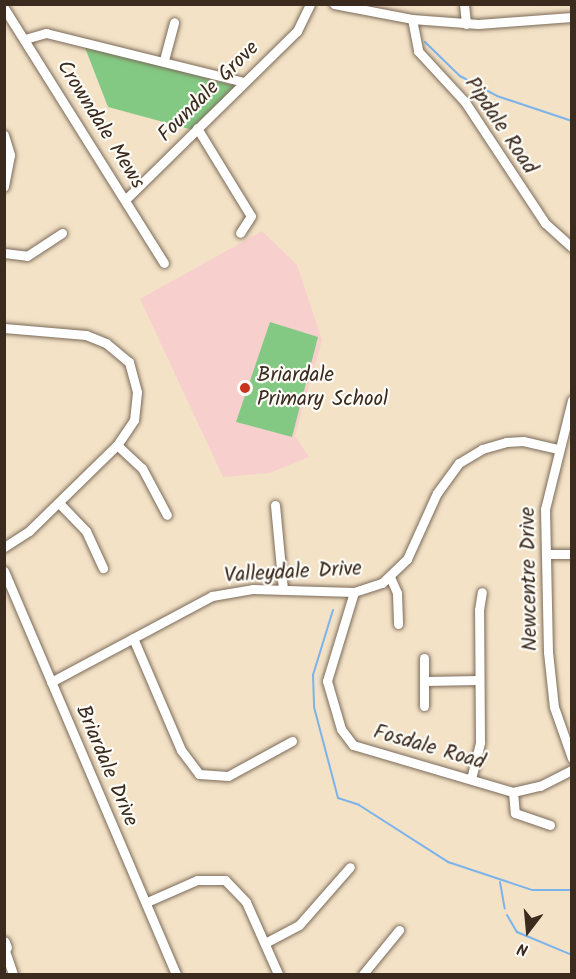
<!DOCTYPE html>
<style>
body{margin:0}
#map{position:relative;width:576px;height:979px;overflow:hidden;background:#f3e2c6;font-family:Kalam,sans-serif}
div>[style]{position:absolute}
.built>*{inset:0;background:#f7d0ce}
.green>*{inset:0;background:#84c983}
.stream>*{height:2px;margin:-1px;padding:0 1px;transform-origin:1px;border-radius:1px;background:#7cb3eb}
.roads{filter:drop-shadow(0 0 2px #7b6a59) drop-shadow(0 0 2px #7b6a59)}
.minor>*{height:9px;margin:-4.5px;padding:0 4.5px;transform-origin:4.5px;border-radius:4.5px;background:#fff}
.major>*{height:12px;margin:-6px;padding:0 6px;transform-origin:6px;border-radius:6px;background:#fff}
.dots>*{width:16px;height:16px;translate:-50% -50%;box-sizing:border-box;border:3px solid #fdfcf7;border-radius:50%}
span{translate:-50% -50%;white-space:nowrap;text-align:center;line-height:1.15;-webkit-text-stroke:4.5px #fdfcf7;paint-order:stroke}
.street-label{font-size:21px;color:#3b2a1e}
.poi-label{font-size:21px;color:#3b2a1e}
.left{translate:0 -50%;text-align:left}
.frame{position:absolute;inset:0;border:6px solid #3b2a1e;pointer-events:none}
.north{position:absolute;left:498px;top:901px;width:60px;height:60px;-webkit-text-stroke:4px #fdfcf7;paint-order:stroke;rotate:196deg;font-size:16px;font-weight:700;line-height:24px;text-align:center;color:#3b2a1e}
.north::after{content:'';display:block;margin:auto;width:21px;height:27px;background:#3b2a1e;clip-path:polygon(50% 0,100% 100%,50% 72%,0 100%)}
</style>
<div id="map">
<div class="built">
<div style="clip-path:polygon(262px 231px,297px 265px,322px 340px,295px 436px,309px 457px,270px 473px,223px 477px,140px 299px)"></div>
</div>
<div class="green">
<div style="clip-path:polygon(84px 45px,235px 86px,193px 130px,108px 107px)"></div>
<div style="clip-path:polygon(270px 322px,318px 337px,292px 437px,236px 422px)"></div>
</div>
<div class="stream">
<div style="left:425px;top:42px;width:49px;rotate:44.2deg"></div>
<div style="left:460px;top:76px;width:42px;rotate:28.4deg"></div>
<div style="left:497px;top:96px;width:79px;rotate:18.4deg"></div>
<div style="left:333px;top:610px;width:68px;rotate:107.1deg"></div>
<div style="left:313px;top:675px;width:32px;rotate:88deg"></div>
<div style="left:314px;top:707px;width:94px;rotate:75.2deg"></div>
<div style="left:338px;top:798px;width:22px;rotate:18deg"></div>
<div style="left:359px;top:805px;width:106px;rotate:32.6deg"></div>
<div style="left:448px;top:862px;width:89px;rotate:18.4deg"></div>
<div style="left:532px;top:890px;width:40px"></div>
<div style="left:500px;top:882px;width:27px;rotate:80deg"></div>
<div style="left:507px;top:915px;width:20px;rotate:60deg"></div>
<div style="left:517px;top:932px;width:60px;rotate:22.7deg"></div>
</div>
<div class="roads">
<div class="minor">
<div style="left:334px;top:4px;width:79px;rotate:10.9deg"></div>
<div style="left:412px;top:19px;width:66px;rotate:4.3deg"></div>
<div style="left:478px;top:24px;width:94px;rotate:-4.3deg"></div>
<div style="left:464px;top:4px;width:20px;rotate:84deg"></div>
<div style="left:4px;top:8px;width:301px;rotate:57.9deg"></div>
<div style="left:412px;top:19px;width:33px;rotate:79deg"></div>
<div style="left:418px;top:51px;width:69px;rotate:47.3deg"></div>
<div style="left:465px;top:102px;width:145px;rotate:56.5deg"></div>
<div style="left:545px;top:223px;width:36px;rotate:42deg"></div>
<div style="left:25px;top:39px;width:22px;rotate:-16deg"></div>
<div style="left:46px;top:33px;width:204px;rotate:13.9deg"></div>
<div style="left:164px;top:60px;width:39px;rotate:-75deg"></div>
<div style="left:197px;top:128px;width:103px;rotate:58.5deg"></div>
<div style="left:251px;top:216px;width:20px;rotate:123deg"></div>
<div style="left:4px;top:135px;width:21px;rotate:73deg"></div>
<div style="left:10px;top:155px;width:32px;rotate:101deg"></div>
<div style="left:125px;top:200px;width:241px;rotate:-44.5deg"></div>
<div style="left:297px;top:31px;width:30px;rotate:-64deg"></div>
<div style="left:4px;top:253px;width:23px;rotate:7deg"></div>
<div style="left:27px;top:256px;width:42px;rotate:-33.3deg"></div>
<div style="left:4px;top:328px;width:82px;rotate:4.9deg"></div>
<div style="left:86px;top:335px;width:22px;rotate:22deg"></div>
<div style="left:106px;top:343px;width:30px;rotate:40deg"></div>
<div style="left:129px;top:362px;width:31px;rotate:75deg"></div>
<div style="left:137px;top:392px;width:28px;rotate:96deg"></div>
<div style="left:134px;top:420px;width:30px;rotate:124deg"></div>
<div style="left:117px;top:445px;width:123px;rotate:135.7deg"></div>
<div style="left:29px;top:531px;width:30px;rotate:147deg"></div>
<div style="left:572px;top:400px;width:112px;rotate:103.9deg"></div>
<div style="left:545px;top:509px;width:143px;rotate:88.8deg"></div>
<div style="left:548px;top:652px;width:55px;rotate:83.8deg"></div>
<div style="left:554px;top:707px;width:54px;rotate:70.6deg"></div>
<div style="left:117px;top:445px;width:34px;rotate:43deg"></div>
<div style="left:142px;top:468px;width:53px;rotate:62deg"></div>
<div style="left:59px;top:503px;width:39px;rotate:46deg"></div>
<div style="left:86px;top:531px;width:41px;rotate:65.3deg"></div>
<div style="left:275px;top:505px;width:85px;rotate:84.6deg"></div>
<div style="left:547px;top:554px;width:25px"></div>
<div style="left:4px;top:571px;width:438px;rotate:66.9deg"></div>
<div style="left:390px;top:577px;width:17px;rotate:66deg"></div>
<div style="left:397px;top:593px;width:31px;rotate:88deg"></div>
<div style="left:354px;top:592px;width:93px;rotate:106.9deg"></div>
<div style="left:327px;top:681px;width:50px;rotate:73.7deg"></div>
<div style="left:341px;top:729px;width:20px;rotate:53deg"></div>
<div style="left:353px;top:745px;width:167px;rotate:16.4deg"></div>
<div style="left:513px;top:792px;width:28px;rotate:-13deg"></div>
<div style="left:540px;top:786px;width:36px;rotate:-27deg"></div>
<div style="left:133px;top:638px;width:122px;rotate:66.8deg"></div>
<div style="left:181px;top:750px;width:30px;rotate:53deg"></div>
<div style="left:199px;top:774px;width:29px;rotate:4deg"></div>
<div style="left:228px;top:776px;width:73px;rotate:-28.7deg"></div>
<div style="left:424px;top:658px;width:48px;rotate:90deg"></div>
<div style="left:425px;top:681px;width:53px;rotate:-1.1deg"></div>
<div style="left:51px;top:682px;width:183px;rotate:-28.1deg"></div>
<div style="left:212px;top:596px;width:42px;rotate:-9.7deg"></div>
<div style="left:253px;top:589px;width:101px;rotate:1.7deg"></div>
<div style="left:354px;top:592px;width:29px;rotate:-18deg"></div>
<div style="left:382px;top:583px;width:35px;rotate:-44deg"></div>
<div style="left:407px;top:559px;width:72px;rotate:-65.6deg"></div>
<div style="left:437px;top:493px;width:37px;rotate:-54deg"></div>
<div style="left:459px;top:463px;width:27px;rotate:-31deg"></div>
<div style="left:482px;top:449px;width:25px;rotate:-16deg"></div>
<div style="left:506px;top:442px;width:17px;rotate:-3deg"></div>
<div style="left:523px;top:441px;width:35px;rotate:13deg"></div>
<div style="left:471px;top:779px;width:38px;rotate:-76deg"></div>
<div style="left:480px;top:742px;width:132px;rotate:-90.4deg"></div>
<div style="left:479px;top:610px;width:18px;rotate:-81deg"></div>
<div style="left:513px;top:792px;width:21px;rotate:85deg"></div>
<div style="left:515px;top:813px;width:37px;rotate:19deg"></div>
<div style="left:147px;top:902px;width:55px;rotate:-23.7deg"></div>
<div style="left:197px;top:880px;width:28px"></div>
<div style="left:225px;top:880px;width:30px;rotate:46deg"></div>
<div style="left:246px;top:902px;width:79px;rotate:66deg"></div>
<div style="left:265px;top:943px;width:38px;rotate:-28deg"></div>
<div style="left:299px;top:925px;width:77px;rotate:-48.7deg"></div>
<div style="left:4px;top:948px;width:28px;rotate:71deg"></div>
<div style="left:363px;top:974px;width:57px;rotate:-50.7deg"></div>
</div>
<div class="major">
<div style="left:4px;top:943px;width:5px;rotate:68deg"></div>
</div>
</div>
<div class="dots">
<div style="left:245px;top:388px;background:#c8321e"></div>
</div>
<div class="street-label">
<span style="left:209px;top:92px;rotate:-45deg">Foundale Grove</span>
<span style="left:100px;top:125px;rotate:58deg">Crowndale Mews</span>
<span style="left:500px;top:126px;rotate:56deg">Pipdale Road</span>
<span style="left:293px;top:573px;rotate:-3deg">Valleydale Drive</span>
<span style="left:530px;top:579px;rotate:-91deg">Newcentre Drive</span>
<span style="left:429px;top:748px;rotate:16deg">Fosdale Road</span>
<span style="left:106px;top:766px;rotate:67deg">Briardale Drive</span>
</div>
<div class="poi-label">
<span class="left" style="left:257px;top:388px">Briardale<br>Primary School</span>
</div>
<div class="frame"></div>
<div class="north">N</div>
</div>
